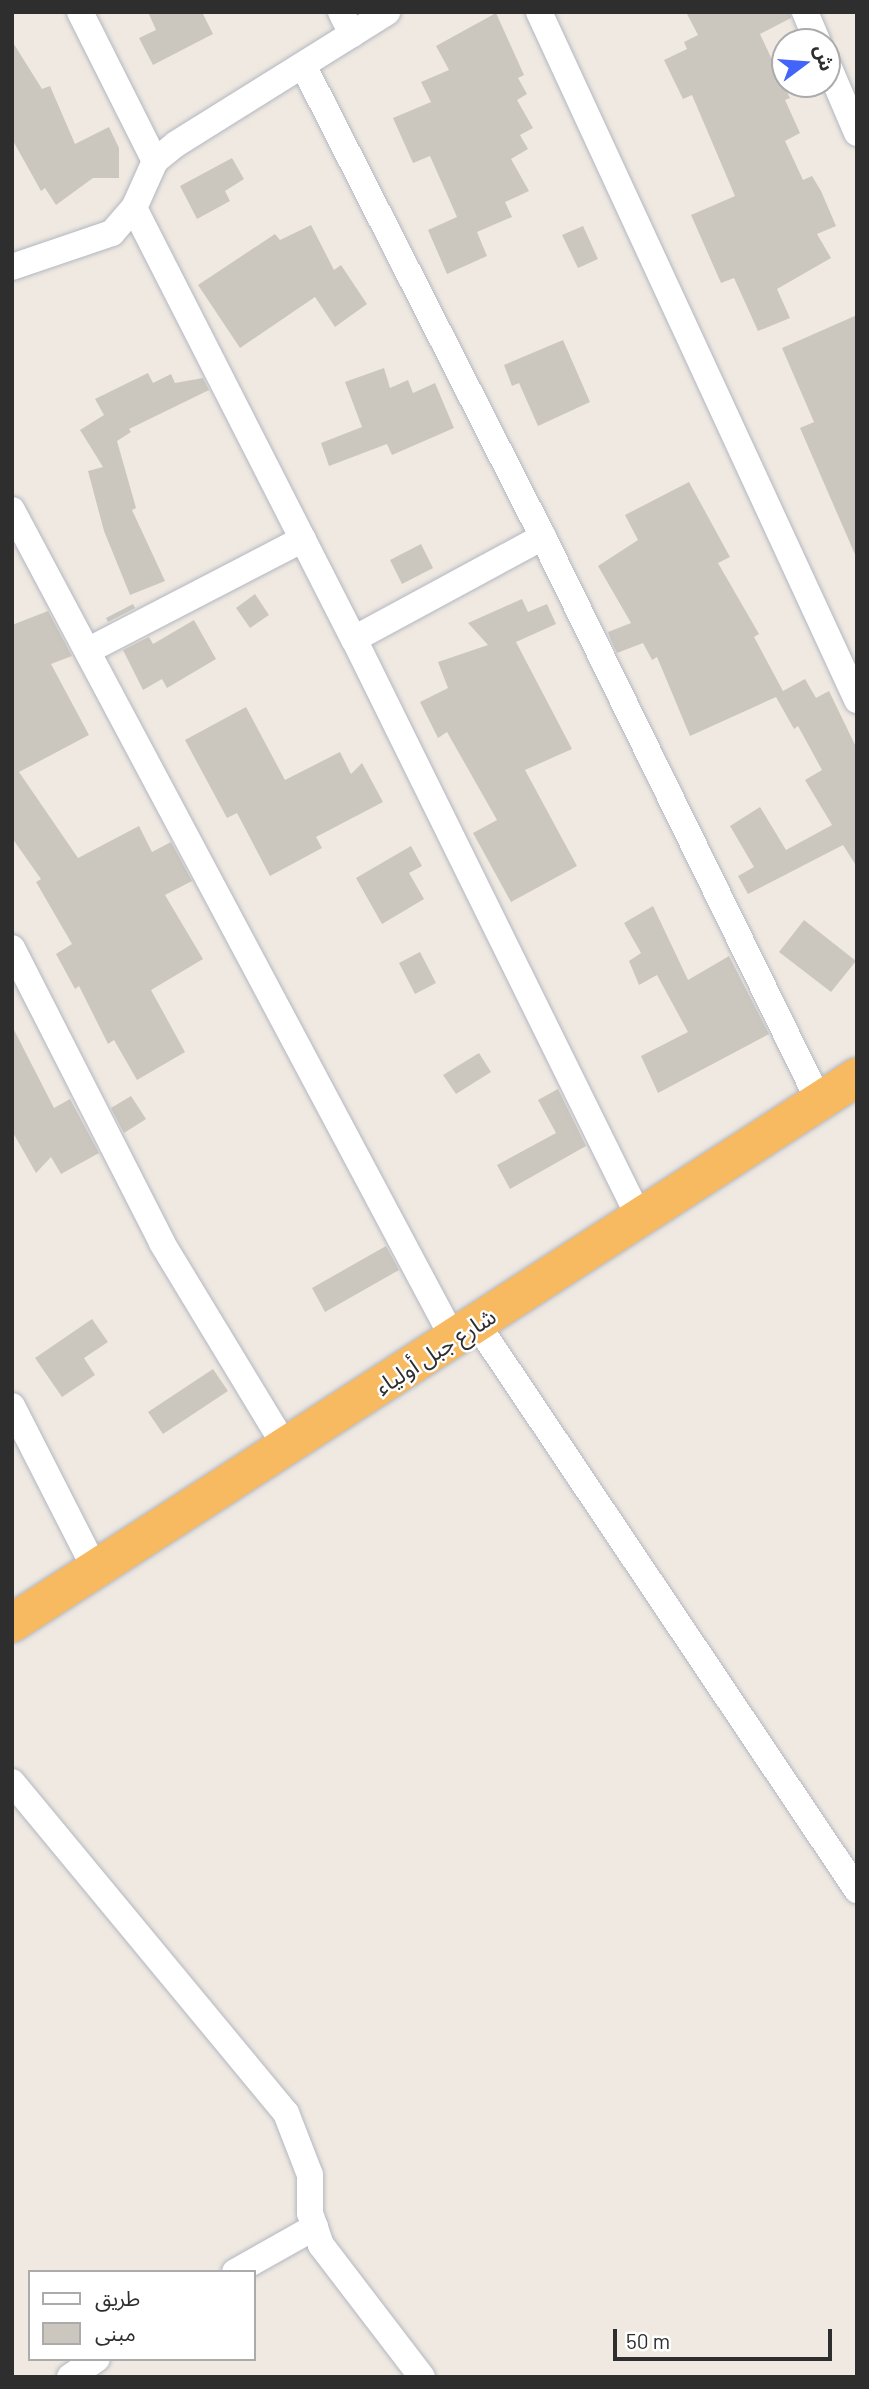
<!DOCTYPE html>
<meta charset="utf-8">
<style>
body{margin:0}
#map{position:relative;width:869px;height:2389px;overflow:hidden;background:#efe9e1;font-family:Barlow,"Noto Sans Arabic",sans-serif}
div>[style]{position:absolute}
.building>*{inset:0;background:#cbc7bf}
.roads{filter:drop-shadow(0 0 2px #b4b7c1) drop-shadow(0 0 2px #b4b7c1)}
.minor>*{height:26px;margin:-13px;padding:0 13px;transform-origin:13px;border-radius:13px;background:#fff}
.trunk>*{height:38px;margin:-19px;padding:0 19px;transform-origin:19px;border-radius:19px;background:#f8ba60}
span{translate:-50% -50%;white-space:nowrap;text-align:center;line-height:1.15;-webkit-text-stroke:5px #fff;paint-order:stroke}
.street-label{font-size:23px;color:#2e2e2e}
.frame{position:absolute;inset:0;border:14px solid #2e2e2e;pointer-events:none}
.legend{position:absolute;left:28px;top:2270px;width:228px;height:91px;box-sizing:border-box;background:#fff;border:2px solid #ababab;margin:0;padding:9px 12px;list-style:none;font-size:21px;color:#2e2e2e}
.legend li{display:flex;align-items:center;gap:14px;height:35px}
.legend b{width:35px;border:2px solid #ababab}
.north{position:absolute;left:771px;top:28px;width:70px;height:70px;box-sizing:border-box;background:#fff;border:2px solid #ababab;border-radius:50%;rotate:74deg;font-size:19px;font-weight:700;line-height:28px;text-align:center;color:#2e2e2e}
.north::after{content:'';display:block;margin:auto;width:24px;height:32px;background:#4264fb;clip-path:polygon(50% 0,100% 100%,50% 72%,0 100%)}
.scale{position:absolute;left:613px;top:2329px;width:219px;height:32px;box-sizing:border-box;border:4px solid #2e2e2e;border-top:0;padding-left:9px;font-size:21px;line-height:24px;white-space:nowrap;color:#2e2e2e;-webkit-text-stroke:5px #fff;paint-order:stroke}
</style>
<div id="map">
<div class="building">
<div style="clip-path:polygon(148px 12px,202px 12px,213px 34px,153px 65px,139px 38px,156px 30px)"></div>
<div style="clip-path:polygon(686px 12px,790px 12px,791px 18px,760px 34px,790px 98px,785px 100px,800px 133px,785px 141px,803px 180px,812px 176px,821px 191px,836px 226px,817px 234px,831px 258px,777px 289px,790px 318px,758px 331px,734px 278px,721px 283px,691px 215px,735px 196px,692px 95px,683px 99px,664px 60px,687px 49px,684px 42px,698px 35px)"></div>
<div style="clip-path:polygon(496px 13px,524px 75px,518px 78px,527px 94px,517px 100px,533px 128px,520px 135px,528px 149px,511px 159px,529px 191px,505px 202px,512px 217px,477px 232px,487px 256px,447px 274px,428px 230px,457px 217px,430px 156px,413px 163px,393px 118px,431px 102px,421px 82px,449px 70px,436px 46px)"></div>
<div style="clip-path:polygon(12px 41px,42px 89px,50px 86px,75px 144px,109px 127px,119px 148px,119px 178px,93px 178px,56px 205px,45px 188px,41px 191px,12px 139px)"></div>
<div style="clip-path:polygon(232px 158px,244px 179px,225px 191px,230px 201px,197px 219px,180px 186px)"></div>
<div style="clip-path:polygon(311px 225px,334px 270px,341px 265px,367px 304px,335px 327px,315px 297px,240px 348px,198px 285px,275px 234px,280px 240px)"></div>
<div style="clip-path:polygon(583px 226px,598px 259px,578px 268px,562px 235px)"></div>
<div style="clip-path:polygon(857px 315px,857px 559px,800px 428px,814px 422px,782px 348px)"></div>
<div style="clip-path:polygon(563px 340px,590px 402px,538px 426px,519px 383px,512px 386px,504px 365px)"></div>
<div style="clip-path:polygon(384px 368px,390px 388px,408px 380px,413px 393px,435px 383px,454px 428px,392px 455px,387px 444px,329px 466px,321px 443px,362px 427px,345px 382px)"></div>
<div style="clip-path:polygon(148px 373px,153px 383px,171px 374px,175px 383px,203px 378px,209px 390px,129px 429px,131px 432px,117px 441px,136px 508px,132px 510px,165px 581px,130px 595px,104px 531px,88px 471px,103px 467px,80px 430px,104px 415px,95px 399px)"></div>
<div style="clip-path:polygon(689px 482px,730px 557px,718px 563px,759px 634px,754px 637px,783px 691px,805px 679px,816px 698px,829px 691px,857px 749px,857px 867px,843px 845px,748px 894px,738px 876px,754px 867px,730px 826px,760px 807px,786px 850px,832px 825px,805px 780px,822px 770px,798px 726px,794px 729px,776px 697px,690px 736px,657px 657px,652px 660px,643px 643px,617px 653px,611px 640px,608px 632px,631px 623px,598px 566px,638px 540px,625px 515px)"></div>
<div style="clip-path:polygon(421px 544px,433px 568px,402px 584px,390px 560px)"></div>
<div style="clip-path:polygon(255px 594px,269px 615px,250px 628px,236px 608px)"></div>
<div style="clip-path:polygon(522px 599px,528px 612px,547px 604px,556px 624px,516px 642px,572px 749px,525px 770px,577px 866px,511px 902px,473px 833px,497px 820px,447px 732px,438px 738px,420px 702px,448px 688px,438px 662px,488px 645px,468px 623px)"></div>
<div style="clip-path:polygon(133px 604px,135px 608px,108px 622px,106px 618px)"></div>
<div style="clip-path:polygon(48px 611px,72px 656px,51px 664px,89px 735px,19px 772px,78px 858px,139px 826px,152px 852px,171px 842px,192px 881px,165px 895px,203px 959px,151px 990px,185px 1052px,137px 1080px,114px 1040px,108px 1044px,79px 986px,75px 989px,56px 954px,72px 944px,36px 882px,41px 879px,12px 838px,12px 625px)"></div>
<div style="clip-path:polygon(194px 620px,216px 659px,167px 688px,162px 679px,143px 690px,123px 650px,149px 637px,153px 644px)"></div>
<div style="clip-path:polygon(246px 707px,285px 780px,340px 752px,351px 774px,362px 763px,383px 802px,316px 837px,322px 848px,270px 876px,237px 813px,227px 818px,185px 740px)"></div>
<div style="clip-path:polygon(411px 846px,422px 866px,409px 873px,424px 899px,382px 924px,356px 878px)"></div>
<div style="clip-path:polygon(653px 906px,688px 980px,729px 956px,769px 1034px,658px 1093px,641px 1056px,688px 1032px,657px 975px,639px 985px,629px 961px,641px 953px,624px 923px)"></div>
<div style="clip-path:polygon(804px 920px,856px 961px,831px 992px,779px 952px)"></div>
<div style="clip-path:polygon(420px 952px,436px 983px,415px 994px,399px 963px)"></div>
<div style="clip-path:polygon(12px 1026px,54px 1108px,70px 1099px,99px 1153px,61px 1174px,51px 1157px,36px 1173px,12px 1131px)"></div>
<div style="clip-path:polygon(479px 1053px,491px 1072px,456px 1094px,443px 1075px)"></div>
<div style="clip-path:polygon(558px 1089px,586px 1146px,510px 1189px,497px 1165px,556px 1133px,538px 1100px)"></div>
<div style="clip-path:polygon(131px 1096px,146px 1119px,124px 1133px,111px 1108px)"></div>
<div style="clip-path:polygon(386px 1246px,399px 1270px,325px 1312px,312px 1288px)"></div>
<div style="clip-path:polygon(92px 1319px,108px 1342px,84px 1358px,95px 1375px,62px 1397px,35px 1358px)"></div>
<div style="clip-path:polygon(213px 1369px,228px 1391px,163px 1434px,148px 1412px)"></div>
</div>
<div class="roads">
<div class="minor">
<div style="left:80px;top:12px;width:167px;rotate:63.3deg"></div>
<div style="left:341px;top:12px;width:25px;rotate:64deg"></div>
<div style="left:539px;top:12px;width:758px;rotate:65.19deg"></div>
<div style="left:805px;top:12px;width:33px;rotate:67deg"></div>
<div style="left:827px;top:63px;width:76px;rotate:66.8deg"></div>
<div style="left:304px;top:67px;width:527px;rotate:63.05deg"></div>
<div style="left:543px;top:537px;width:628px;rotate:63.92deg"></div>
<div style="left:134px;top:208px;width:484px;rotate:63deg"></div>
<div style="left:354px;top:639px;width:647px;rotate:63.75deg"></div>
<div style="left:12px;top:267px;width:106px;rotate:-18.8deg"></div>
<div style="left:112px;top:233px;width:33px;rotate:-49deg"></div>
<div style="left:134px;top:208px;width:51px;rotate:-65.9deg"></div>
<div style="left:155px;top:161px;width:27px;rotate:-39deg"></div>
<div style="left:176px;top:144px;width:249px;rotate:-32deg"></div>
<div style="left:12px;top:510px;width:940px;rotate:61.96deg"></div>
<div style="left:354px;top:639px;width:215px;rotate:-28.4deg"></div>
<div style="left:89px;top:650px;width:241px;rotate:-27.4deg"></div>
<div style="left:12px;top:948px;width:331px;rotate:63deg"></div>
<div style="left:162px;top:1243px;width:237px;rotate:58.8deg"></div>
<div style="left:477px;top:1324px;width:682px;rotate:56.12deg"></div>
<div style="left:12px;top:1406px;width:183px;rotate:63deg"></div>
<div style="left:12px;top:1782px;width:430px;rotate:50.4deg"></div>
<div style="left:286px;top:2113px;width:66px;rotate:68.8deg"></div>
<div style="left:310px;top:2175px;width:38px;rotate:90deg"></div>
<div style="left:310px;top:2213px;width:34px;rotate:71deg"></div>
<div style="left:321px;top:2245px;width:166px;rotate:52.6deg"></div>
<div style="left:235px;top:2272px;width:92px;rotate:-29.4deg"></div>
<div style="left:70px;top:2377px;width:32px;rotate:-34deg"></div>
</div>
<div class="trunk">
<div style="left:12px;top:1623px;width:1006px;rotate:-32.87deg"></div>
</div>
</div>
<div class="street-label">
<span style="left:435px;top:1351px;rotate:-33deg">شارع جبل أولياء</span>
</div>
<div class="frame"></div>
<ul class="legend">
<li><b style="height:9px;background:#fff"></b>طريق</li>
<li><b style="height:19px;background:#cbc7bf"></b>مبنى</li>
</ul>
<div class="north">ش</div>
<div class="scale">50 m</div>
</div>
